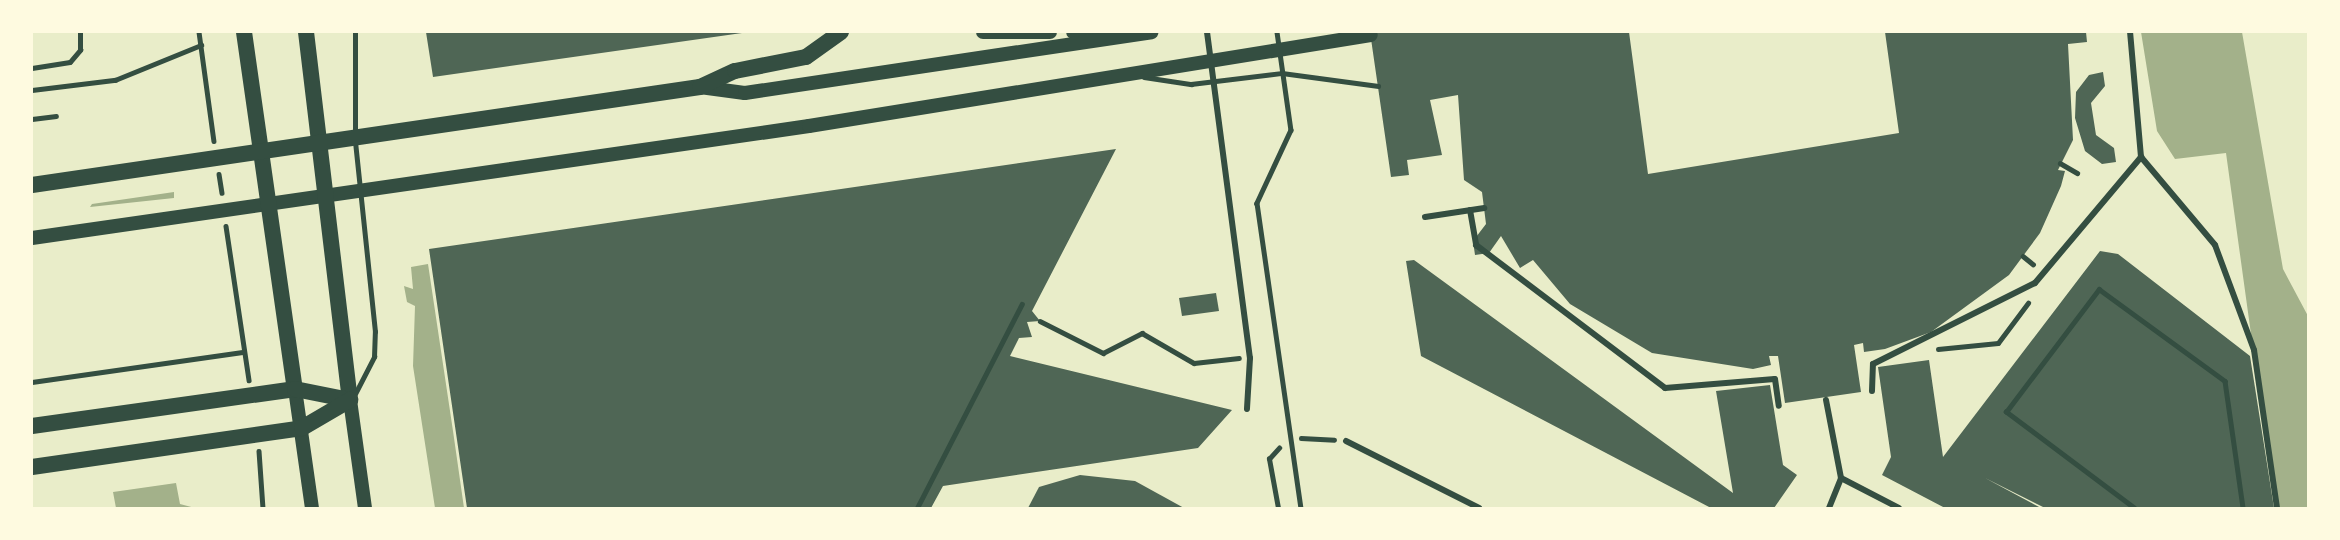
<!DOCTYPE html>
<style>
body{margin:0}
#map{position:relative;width:2340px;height:540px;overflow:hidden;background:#e9edc9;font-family:Helvetica,sans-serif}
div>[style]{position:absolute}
.water>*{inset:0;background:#a3b18a}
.building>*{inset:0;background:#4f6655}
.path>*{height:4.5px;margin:-2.25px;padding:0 2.25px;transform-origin:2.25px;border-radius:2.25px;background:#344e41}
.service>*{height:4.5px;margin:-2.25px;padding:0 2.25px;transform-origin:2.25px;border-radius:2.25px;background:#344e41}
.pedestrian>*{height:6px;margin:-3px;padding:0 3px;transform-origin:3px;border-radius:3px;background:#344e41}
.secondary>*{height:14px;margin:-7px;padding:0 7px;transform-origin:7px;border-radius:7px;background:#344e41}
.primary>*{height:16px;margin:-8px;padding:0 8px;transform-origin:8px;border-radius:8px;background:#344e41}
span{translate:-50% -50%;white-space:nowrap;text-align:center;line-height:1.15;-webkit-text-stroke:7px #fefae0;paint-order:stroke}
.frame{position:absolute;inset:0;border:33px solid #fefae0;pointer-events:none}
</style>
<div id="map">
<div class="water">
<div style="clip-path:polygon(2141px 32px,2242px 32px,2283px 269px,2308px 316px,2308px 508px,2275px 508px,2226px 153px,2175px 159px,2157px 131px)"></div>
<div style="clip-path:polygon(174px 192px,174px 198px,90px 207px,92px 204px)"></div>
<div style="clip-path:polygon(428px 264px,453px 431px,464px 508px,435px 508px,413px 366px,415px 306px,407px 302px,404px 286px,413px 289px,411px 267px)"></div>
<div style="clip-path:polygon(176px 483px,180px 504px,195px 508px,116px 508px,113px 492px)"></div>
</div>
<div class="building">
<div style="clip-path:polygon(426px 32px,741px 32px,742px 33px,433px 77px)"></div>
<div style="clip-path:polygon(1370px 32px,1629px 32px,1648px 174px,1899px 133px,1885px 32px,2086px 32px,2087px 42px,2068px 44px,2073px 140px,2058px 170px,2065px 171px,2061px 186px,2040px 233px,2009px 275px,1931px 332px,1885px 349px,1864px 352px,1863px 343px,1854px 345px,1861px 392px,1785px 403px,1778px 356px,1769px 356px,1771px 365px,1753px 369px,1652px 353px,1570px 304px,1533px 260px,1520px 268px,1501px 236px,1489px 253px,1475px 255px,1473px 241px,1486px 224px,1482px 192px,1464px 180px,1458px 95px,1430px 100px,1442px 155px,1407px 160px,1409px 175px,1391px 177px)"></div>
<div style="clip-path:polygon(2103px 72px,2105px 86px,2091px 103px,2096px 135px,2114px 148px,2116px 162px,2102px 164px,2085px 151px,2075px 118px,2076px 92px,2089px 75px)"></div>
<div style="clip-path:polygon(1116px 149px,1032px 311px,1040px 321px,1027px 322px,1032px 337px,1019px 338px,1010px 356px,1232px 410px,1198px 448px,943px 486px,931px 508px,467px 508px,429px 249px)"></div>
<div style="clip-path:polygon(2100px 251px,2118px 254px,2250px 356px,2274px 508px,2045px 508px,1985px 478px,2041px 508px,1945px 508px,1882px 475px,1891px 457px,1878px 367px,1929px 360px,1943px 457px)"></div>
<div style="clip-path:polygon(1414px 260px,1733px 493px,1716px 391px,1770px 385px,1783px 465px,1797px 475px,1774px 508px,1711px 508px,1421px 356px,1406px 261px)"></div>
<div style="clip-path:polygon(1216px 293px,1219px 311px,1182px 316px,1179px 298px)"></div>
<div style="clip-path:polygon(1080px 475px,1135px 481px,1184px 508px,1028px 508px,1039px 487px)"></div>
</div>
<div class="path">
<div style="left:199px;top:32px;width:110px;rotate:82.2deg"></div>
<div style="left:32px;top:90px;width:84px;rotate:-6.9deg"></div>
<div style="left:115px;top:80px;width:93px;rotate:-22.1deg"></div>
<div style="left:219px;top:174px;width:19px;rotate:81deg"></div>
<div style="left:226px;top:226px;width:156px;rotate:81.5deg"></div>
<div style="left:2023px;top:256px;width:13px;rotate:39deg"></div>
<div style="left:1040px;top:321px;width:71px;rotate:26.9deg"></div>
<div style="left:1103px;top:353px;width:44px;rotate:-27.1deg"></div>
<div style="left:1142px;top:333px;width:60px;rotate:30deg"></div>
<div style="left:1194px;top:363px;width:45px;rotate:-6.3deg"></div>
<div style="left:1938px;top:349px;width:60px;rotate:-5.7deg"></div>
<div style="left:1998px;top:343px;width:50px;rotate:-53.1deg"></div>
<div style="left:32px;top:382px;width:214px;rotate:-8.1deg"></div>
<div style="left:1301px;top:438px;width:33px;rotate:3deg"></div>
<div style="left:259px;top:451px;width:57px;rotate:86deg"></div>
<div style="left:1278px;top:508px;width:50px;rotate:-100.4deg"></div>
<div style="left:1269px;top:459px;width:15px;rotate:-48deg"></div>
<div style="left:2134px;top:508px;width:160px;rotate:-143.1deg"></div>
<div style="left:2006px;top:412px;width:154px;rotate:-52.9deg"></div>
<div style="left:2099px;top:289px;width:156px;rotate:36.1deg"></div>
<div style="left:2225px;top:381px;width:128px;rotate:81.9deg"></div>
</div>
<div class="service">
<div style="left:1277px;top:32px;width:99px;rotate:81.9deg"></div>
<div style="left:1291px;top:130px;width:81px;rotate:115deg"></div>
<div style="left:1257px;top:203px;width:308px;rotate:81.8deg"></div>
<div style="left:32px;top:68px;width:38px;rotate:-9deg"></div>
<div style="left:70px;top:62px;width:16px;rotate:-50deg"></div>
<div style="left:80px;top:50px;width:18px;rotate:-90deg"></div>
<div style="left:1144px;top:77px;width:48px;rotate:8.5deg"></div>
<div style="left:1191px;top:84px;width:92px;rotate:-6.9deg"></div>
<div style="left:1282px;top:73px;width:97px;rotate:7.7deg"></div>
<div style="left:32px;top:119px;width:24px;rotate:-7deg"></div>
<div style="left:355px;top:134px;width:102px;rotate:-90deg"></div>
<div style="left:2060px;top:163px;width:20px;rotate:30deg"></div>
<div style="left:355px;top:394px;width:42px;rotate:-62.8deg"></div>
<div style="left:374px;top:357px;width:25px;rotate:-88deg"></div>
<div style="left:375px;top:332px;width:190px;rotate:-96deg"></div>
<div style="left:917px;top:508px;width:229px;rotate:-62.8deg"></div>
</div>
<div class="pedestrian">
<div style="left:1207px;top:32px;width:329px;rotate:82.5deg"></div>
<div style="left:1250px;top:358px;width:51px;rotate:93.4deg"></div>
<div style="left:2141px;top:157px;width:115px;rotate:49.9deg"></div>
<div style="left:2215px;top:245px;width:112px;rotate:69.6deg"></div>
<div style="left:2254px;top:350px;width:160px;rotate:81.7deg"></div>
<div style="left:1470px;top:210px;width:36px;rotate:80deg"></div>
<div style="left:1476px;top:245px;width:237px;rotate:37.1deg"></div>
<div style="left:1665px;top:388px;width:110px;rotate:-4.7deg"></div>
<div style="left:1775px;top:379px;width:27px;rotate:82deg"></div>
<div style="left:1425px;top:217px;width:60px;rotate:-8.7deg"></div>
<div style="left:1872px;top:391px;width:27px;rotate:-88deg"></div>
<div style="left:1873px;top:364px;width:181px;rotate:-26.6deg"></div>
<div style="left:2035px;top:283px;width:165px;rotate:-49.9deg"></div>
<div style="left:2141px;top:157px;width:125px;rotate:-95deg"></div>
<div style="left:1826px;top:400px;width:79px;rotate:79.1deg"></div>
<div style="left:1841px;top:478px;width:65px;rotate:27.3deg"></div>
<div style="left:1346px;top:441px;width:149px;rotate:26.7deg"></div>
<div style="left:1829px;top:508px;width:32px;rotate:-68deg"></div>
</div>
<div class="secondary">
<div style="left:983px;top:32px;width:67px"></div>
<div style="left:1073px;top:32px;width:25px;rotate:18deg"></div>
<div style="left:700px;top:87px;width:45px;rotate:7.6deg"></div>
<div style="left:745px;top:93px;width:411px;rotate:-8.5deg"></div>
<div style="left:32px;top:238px;width:785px;rotate:-8.2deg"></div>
<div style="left:809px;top:126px;width:569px;rotate:-9.2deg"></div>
<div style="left:295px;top:389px;width:120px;rotate:81.9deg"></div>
<div style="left:350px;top:400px;width:109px;rotate:82.1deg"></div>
</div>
<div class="primary">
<div style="left:244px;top:32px;width:361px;rotate:81.9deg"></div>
<div style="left:306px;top:32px;width:371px;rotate:83.2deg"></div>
<div style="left:32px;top:185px;width:675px;rotate:-8.35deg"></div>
<div style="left:700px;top:87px;width:38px;rotate:-25deg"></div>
<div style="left:735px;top:71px;width:72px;rotate:-11.2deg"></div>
<div style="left:806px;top:57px;width:43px;rotate:-35.5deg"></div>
<div style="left:32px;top:426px;width:266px;rotate:-8deg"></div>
<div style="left:295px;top:389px;width:56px;rotate:11.3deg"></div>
<div style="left:32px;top:467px;width:273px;rotate:-8.2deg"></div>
<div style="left:302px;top:428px;width:56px;rotate:-30.3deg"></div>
</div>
<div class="frame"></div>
</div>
